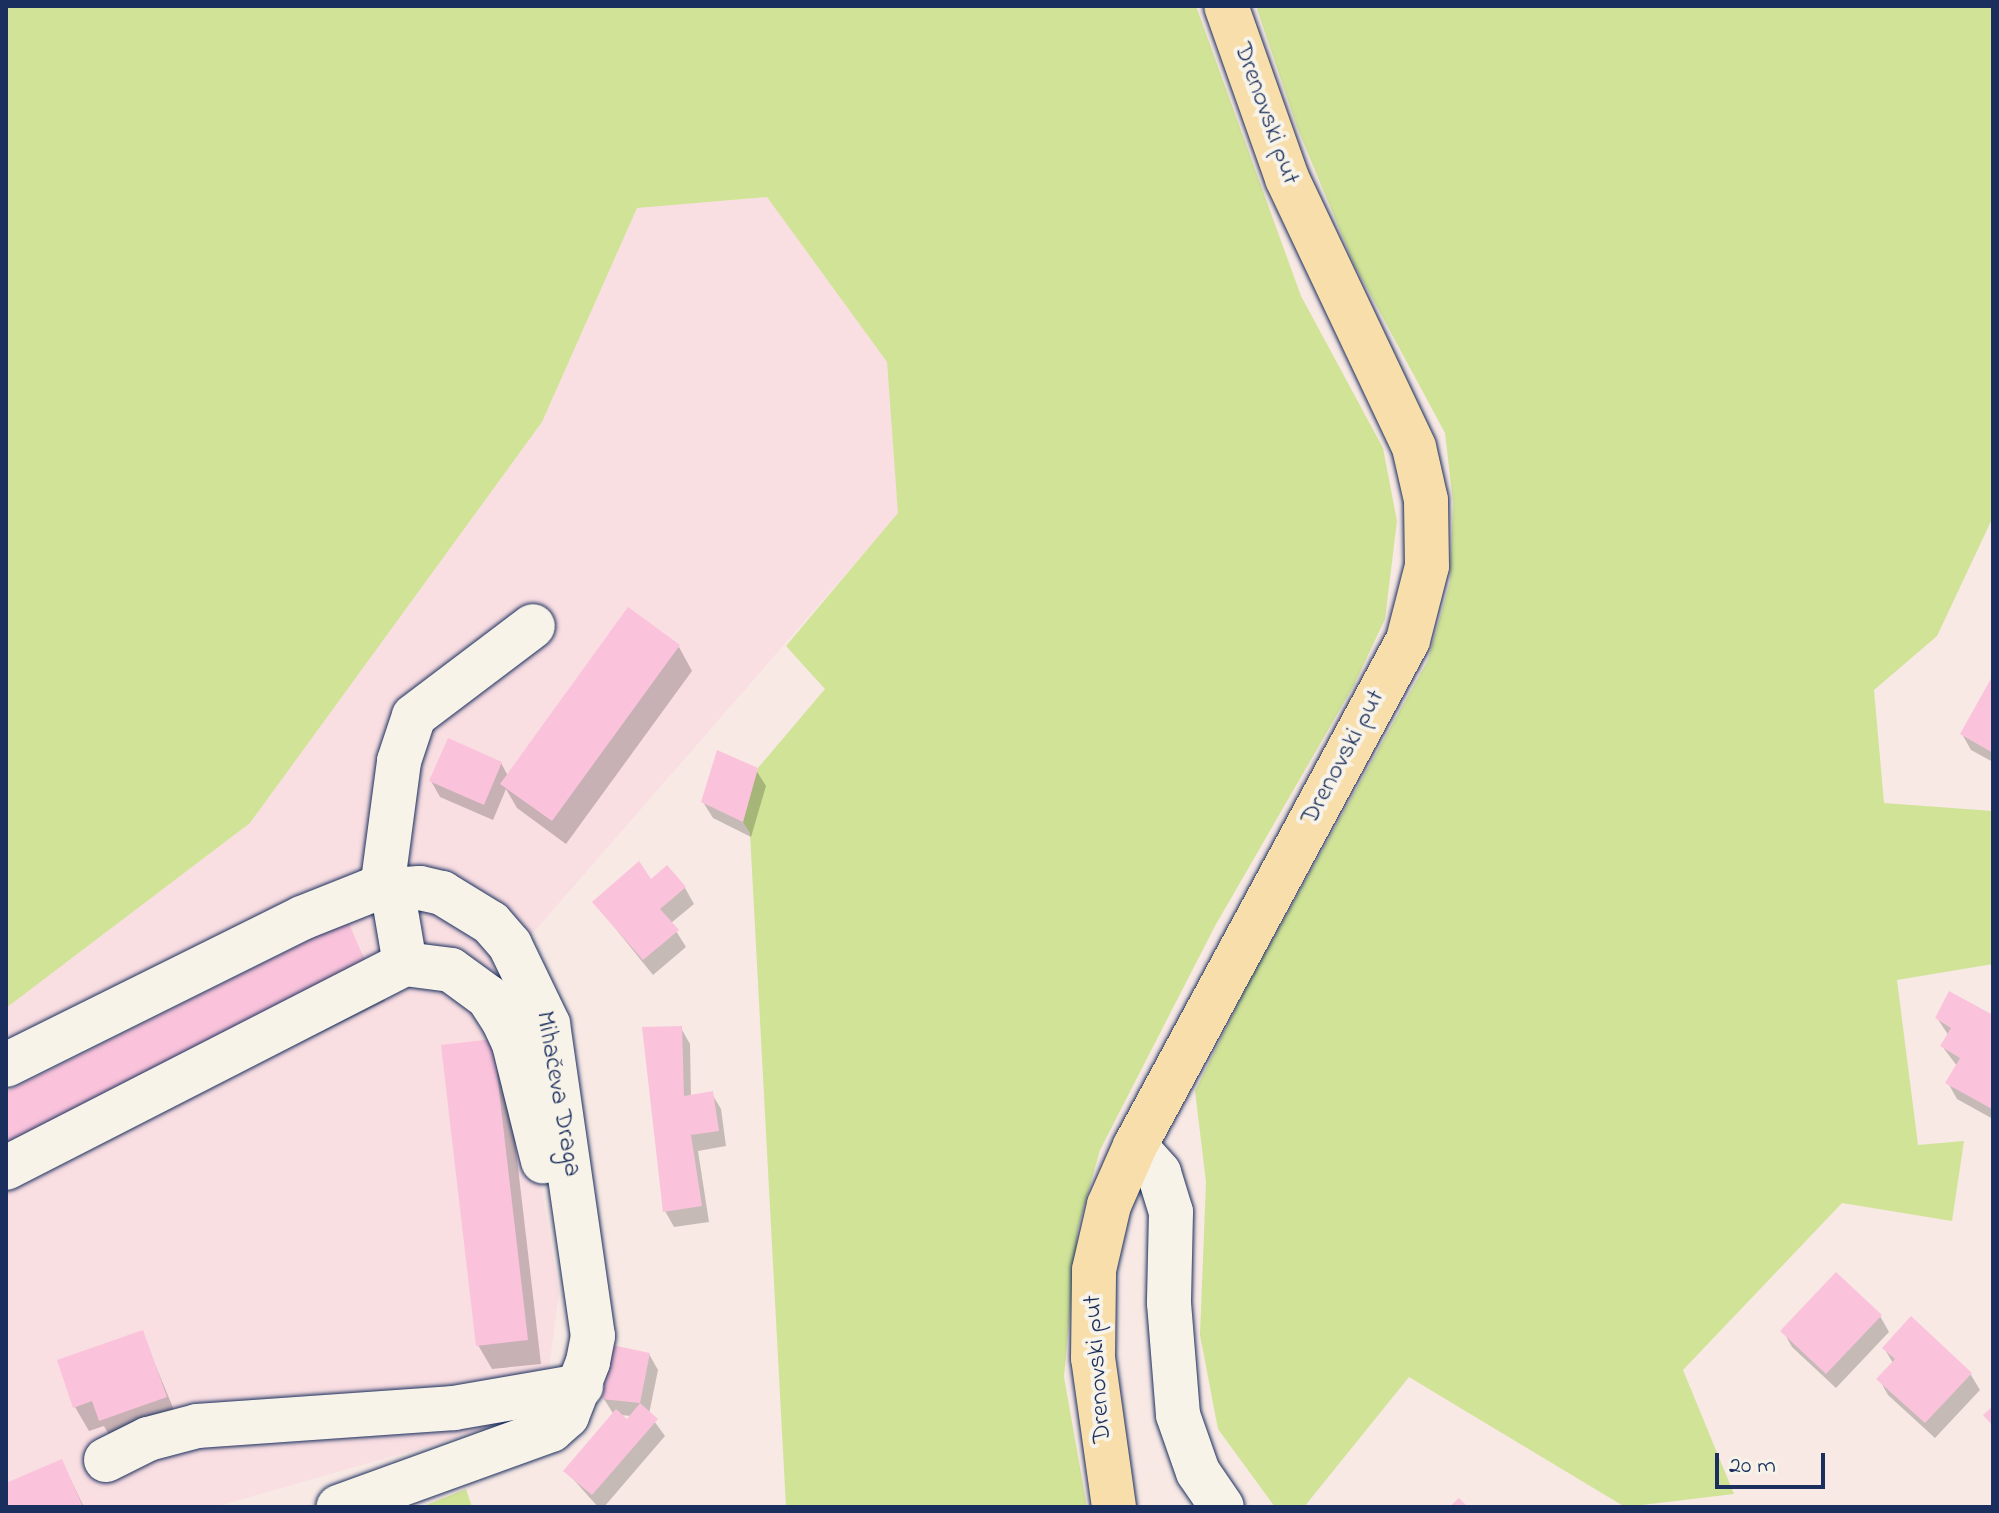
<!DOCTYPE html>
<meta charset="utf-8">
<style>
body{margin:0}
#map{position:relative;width:1999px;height:1513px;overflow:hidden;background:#f8e9e5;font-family:"Indie Flower",sans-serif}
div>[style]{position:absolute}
.built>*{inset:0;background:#f9dee2}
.green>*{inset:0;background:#d0e397}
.shadow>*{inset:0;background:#0003}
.building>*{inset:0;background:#fac3db}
.roads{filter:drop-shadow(0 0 2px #1b2f5e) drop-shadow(0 0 2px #1b2f5e)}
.minor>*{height:44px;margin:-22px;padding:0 22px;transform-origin:22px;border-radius:22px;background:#f7f3e8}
.major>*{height:44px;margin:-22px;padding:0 22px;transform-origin:22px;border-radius:22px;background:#f8deab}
span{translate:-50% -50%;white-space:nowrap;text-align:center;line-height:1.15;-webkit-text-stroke:8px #f7f3e8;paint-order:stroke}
.street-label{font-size:26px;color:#1b2f5e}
.frame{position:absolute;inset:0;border:8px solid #1b2f5e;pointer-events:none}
.scale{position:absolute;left:1715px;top:1453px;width:110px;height:36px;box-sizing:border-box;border:4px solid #1b2f5e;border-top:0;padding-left:10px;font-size:24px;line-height:28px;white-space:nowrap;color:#1b2f5e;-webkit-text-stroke:6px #f7f3e8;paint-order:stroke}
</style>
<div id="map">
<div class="built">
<div style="clip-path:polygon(767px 197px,887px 362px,899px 513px,504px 966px,559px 1293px,543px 1413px,215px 1507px,6px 1507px,6px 1008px,250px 823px,542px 422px,637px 208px)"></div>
</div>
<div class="green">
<div style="clip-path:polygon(6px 6px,1196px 6px,1301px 296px,1383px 448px,1397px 521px,1385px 619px,1354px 685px,1215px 926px,1100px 1150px,1078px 1228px,1064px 1377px,1087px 1507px,786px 1507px,750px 833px,743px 822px,758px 768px,825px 689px,786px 646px,898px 513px,887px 362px,767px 197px,637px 208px,542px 422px,250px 823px,6px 1008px)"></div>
<div style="clip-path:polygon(1256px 6px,1993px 6px,1993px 517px,1937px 636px,1874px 690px,1884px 803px,1993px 811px,1993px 964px,1897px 980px,1918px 1145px,1964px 1141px,1952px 1221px,1842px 1203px,1683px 1370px,1734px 1494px,1625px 1507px,1409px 1377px,1304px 1507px,1275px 1507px,1218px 1429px,1200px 1335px,1206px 1182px,1195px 1091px,1248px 984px,1428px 660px,1450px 582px,1453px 502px,1445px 433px,1354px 264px,1297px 127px)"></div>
<div style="clip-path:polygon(466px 1489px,472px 1507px,421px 1507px)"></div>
</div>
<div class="shadow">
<div style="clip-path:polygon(679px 647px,692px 671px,566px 844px,517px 808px,506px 789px,493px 820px,440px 797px,431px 781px,501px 763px,508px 776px)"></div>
<div style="clip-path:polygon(1993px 680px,1993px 762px,1971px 750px,1962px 734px)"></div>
<div style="clip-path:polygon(756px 770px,766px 786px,751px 837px,713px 818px,703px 802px)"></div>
<div style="clip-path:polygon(651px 882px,685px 888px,694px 904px,671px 923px,686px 947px,653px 975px,594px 902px)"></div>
<div style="clip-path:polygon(347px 924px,385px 1001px,6px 1188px,6px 1094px)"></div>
<div style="clip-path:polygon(1950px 994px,1993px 1018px,1993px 1119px,1957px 1099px,1948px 1083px,1957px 1066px,1942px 1046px,1949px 1036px,1937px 1018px)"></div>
<div style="clip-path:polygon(681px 1028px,690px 1044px,691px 1097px,712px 1094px,721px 1109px,726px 1146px,698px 1151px,709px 1222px,674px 1227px,665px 1211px)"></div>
<div style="clip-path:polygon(492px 1041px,506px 1065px,541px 1364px,492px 1369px,478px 1345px)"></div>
<div style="clip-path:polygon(1880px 1316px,1889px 1332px,1836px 1388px,1792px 1347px,1783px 1331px)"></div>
<div style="clip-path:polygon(1911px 1319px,1971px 1375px,1980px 1390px,1935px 1438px,1888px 1395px,1879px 1379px,1893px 1363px,1884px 1348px)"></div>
<div style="clip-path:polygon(142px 1333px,179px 1422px,114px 1444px,104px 1426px,89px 1431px,75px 1407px)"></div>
<div style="clip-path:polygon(evenodd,649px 1354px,658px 1370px,649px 1414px,665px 1436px,604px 1507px,598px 1507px,566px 1471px,614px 1415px,604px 1399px,649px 1354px,620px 1415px,632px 1416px,627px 1422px,620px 1415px)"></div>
<div style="clip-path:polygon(62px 1462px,84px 1507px,6px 1507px,6px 1485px)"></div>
</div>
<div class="building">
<div style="clip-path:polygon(628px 607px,680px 645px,552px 821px,500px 784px)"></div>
<div style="clip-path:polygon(1993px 675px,1993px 753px,1960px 734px)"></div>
<div style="clip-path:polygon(448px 738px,502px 762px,484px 805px,429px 781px)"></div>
<div style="clip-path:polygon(717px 750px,758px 768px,743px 822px,701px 802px)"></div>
<div style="clip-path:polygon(639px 861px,651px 879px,667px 865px,686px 887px,660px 909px,679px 930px,643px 960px,592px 902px)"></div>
<div style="clip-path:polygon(348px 921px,368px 969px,6px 1148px,6px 1092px)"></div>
<div style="clip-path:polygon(1949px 991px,1993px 1015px,1992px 1109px,1945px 1083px,1960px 1058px,1940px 1046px,1951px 1028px,1935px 1018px)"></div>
<div style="clip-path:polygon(682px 1026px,684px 1096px,713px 1091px,719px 1131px,691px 1135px,702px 1206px,663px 1212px,642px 1027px)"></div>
<div style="clip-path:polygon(493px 1039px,528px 1340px,476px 1346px,441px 1045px)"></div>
<div style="clip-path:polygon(1836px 1272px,1882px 1315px,1826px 1374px,1780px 1331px)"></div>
<div style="clip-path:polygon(1911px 1316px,1972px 1373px,1925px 1423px,1876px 1379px,1895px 1359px,1882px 1348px)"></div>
<div style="clip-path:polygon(143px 1330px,167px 1397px,99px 1421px,92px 1401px,73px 1408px,57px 1360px)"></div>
<div style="clip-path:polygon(612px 1345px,650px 1353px,640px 1403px,658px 1419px,592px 1495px,563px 1471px,616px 1409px,627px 1419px,640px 1403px,602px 1399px)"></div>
<div style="clip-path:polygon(1993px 1406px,1993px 1426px,1983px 1415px)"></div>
<div style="clip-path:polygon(62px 1459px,83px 1507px,6px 1507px,6px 1483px)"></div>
<div style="clip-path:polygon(1459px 1498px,1468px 1507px,1449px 1507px)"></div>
</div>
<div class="roads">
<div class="minor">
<div style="left:392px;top:888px;width:77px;rotate:80.3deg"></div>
<div style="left:405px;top:964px;width:46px;rotate:7.4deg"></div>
<div style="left:451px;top:970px;width:46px;rotate:36.1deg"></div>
<div style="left:488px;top:997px;width:27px;rotate:57deg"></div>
<div style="left:503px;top:1020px;width:26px;rotate:65deg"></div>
<div style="left:514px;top:1044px;width:121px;rotate:76.1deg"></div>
<div style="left:382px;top:889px;width:129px;rotate:-82.4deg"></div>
<div style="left:399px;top:761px;width:47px;rotate:-71.6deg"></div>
<div style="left:414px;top:716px;width:149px;rotate:-37.1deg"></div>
<div style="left:6px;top:1065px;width:330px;rotate:-26.4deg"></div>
<div style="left:302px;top:918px;width:73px;rotate:-21.7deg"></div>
<div style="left:370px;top:891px;width:50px;rotate:-3.4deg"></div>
<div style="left:420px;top:888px;width:23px;rotate:13deg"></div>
<div style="left:442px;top:893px;width:57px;rotate:31.5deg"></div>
<div style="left:491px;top:923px;width:29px;rotate:49deg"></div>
<div style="left:510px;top:945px;width:88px;rotate:64.3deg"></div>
<div style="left:548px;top:1024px;width:315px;rotate:81.8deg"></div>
<div style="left:593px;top:1336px;width:26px;rotate:101deg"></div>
<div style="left:588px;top:1362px;width:58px;rotate:111.3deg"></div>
<div style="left:567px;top:1416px;width:21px;rotate:139deg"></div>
<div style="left:551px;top:1430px;width:226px;rotate:160.1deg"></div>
<div style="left:1135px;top:1146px;width:36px;rotate:48deg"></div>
<div style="left:1159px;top:1173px;width:41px;rotate:72.9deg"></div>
<div style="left:1171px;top:1212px;width:91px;rotate:91.3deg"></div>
<div style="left:1169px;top:1303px;width:112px;rotate:85.4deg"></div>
<div style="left:1178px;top:1415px;width:60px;rotate:70.7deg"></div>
<div style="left:1198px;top:1472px;width:42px;rotate:55.6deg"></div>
<div style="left:6px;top:1168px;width:448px;rotate:-27.1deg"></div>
<div style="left:106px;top:1460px;width:47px;rotate:-26.6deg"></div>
<div style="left:148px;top:1439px;width:51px;rotate:-14.9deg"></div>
<div style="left:197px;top:1426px;width:258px;rotate:-4deg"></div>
<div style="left:454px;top:1408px;width:129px;rotate:-9.8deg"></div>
</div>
<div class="major">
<div style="left:1114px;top:1507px;width:150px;rotate:-98deg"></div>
<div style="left:1093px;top:1358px;width:88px;rotate:-89.3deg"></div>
<div style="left:1094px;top:1270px;width:67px;rotate:-77deg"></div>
<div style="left:1109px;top:1205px;width:64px;rotate:-66.2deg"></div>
<div style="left:1135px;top:1146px;width:575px;rotate:-61.65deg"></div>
<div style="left:1408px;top:640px;width:76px;rotate:-75.6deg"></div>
<div style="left:1427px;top:566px;width:66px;rotate:-90.9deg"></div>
<div style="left:1426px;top:500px;width:54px;rotate:-102.8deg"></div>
<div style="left:1414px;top:447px;width:297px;rotate:-115.3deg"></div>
<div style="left:1287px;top:178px;width:182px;rotate:-109.5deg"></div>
</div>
</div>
<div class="street-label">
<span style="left:1265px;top:114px;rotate:70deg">Drenovski put</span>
<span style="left:1344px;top:758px;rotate:-62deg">Drenovski put</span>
<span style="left:557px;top:1094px;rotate:80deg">Mihačeva Draga</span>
<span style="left:1099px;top:1369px;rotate:-94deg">Drenovski put</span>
</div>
<div class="frame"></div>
<div class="scale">20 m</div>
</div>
